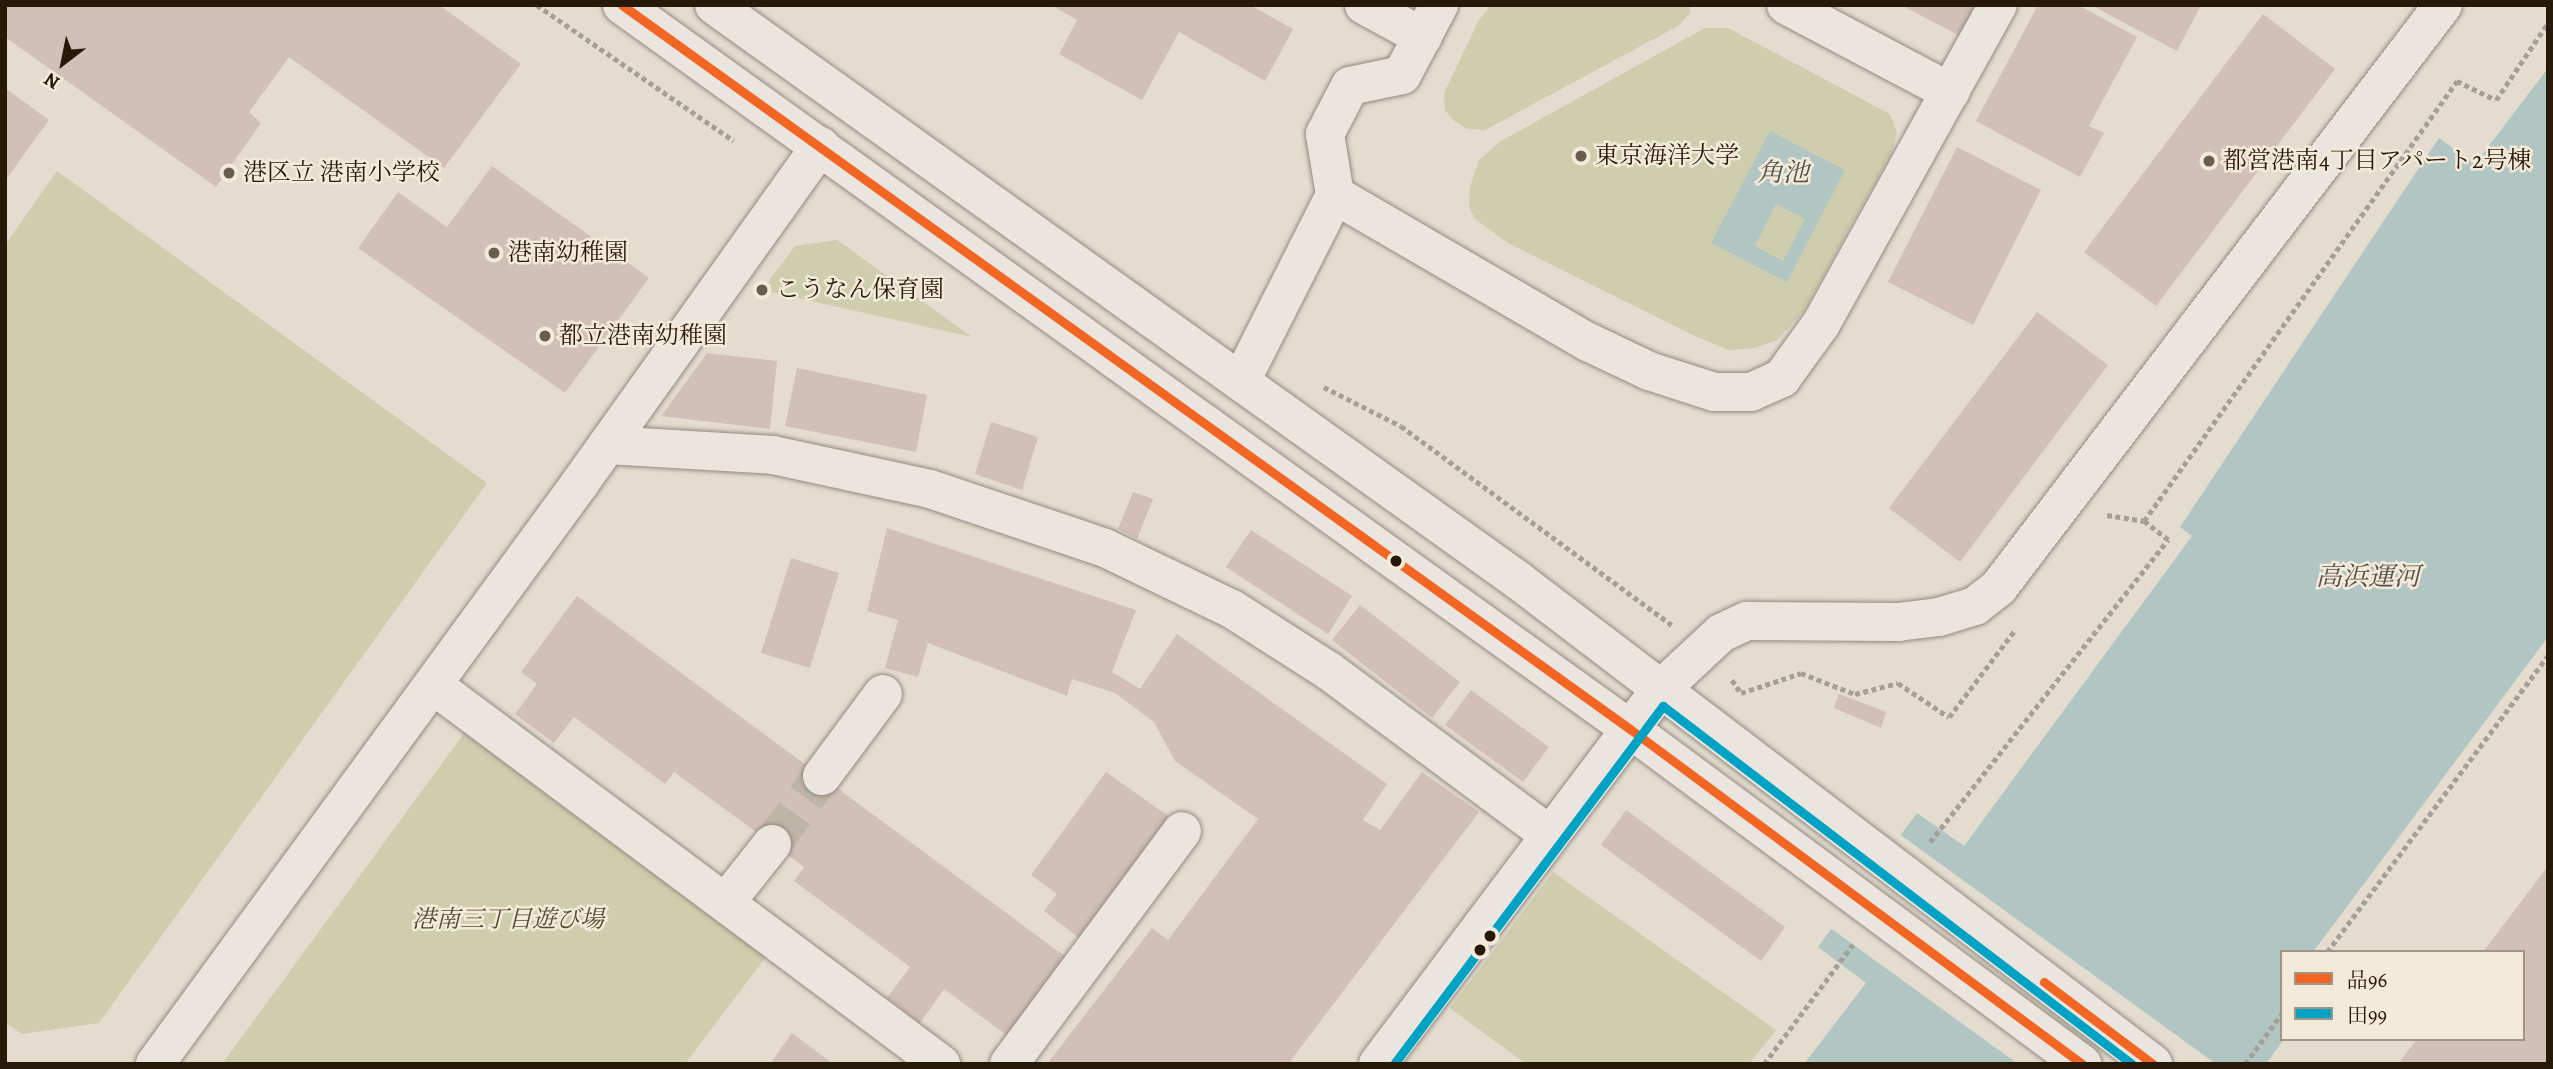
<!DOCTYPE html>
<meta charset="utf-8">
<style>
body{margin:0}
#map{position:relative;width:2553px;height:1069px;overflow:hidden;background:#e4dccf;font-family:Alegreya,"Noto Serif JP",serif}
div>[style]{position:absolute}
.green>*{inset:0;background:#cecdad}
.water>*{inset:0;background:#b1c5c2}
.pier>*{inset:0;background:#e4dccf}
.building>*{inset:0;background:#d2bfb7}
.minor-tunnel>*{height:38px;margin-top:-19px;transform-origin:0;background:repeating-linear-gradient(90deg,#beb5a7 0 38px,transparent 0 57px)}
.path>*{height:4.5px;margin-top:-2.25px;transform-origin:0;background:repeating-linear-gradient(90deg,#a39f99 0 5px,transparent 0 8.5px)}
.roads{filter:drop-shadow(0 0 2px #928b81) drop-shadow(0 0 2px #928b81)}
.minor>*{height:38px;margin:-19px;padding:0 19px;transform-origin:19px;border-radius:19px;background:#eae6df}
.bus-1>*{height:9px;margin:-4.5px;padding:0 4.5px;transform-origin:4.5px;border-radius:4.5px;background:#f26522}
.bus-2>*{height:9px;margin:-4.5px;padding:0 4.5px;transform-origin:4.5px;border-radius:4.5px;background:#02a2c4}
.dots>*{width:19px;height:19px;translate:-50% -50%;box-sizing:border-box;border:4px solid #f3eada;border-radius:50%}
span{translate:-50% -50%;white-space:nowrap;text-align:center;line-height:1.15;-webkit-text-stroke:5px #f3eada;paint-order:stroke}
.poi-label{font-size:24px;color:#271908}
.left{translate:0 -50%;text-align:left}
.park-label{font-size:24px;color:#544b31;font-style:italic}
.water-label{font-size:26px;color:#505247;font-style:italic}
.frame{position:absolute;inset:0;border:7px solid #271908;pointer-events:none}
.legend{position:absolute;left:2280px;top:950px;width:245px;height:91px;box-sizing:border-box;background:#f3eada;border:2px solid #a19686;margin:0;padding:9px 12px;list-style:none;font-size:21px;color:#271908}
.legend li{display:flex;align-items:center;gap:14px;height:35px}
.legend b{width:35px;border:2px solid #a19686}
.north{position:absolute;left:28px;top:28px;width:70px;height:70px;-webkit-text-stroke:5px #f3eada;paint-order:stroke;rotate:212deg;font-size:19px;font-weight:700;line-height:28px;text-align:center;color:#271908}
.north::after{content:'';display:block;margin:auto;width:24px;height:32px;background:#271908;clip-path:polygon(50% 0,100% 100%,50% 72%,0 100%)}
</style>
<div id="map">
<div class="green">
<div style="clip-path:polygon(1491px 5px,1690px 5px,1690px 13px,1678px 26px,1485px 130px,1467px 129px,1453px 120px,1445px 110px,1444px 93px,1478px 22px)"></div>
<div style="clip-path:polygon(1705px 28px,1728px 28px,1890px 114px,1897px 133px,1892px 152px,1804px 311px,1777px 340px,1755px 348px,1728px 350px,1697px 337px,1508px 243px,1475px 219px,1469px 207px,1470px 187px,1479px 160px,1501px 141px)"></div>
<div style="clip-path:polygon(57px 171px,487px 483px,99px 1023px,22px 1034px,5px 1022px,5px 245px)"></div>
<div style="clip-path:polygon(837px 240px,972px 337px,762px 290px,795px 246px)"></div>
<div style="clip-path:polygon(476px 717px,778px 941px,685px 1064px,222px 1064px)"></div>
<div style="clip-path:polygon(1553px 872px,1776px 1030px,1749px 1064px,1526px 1064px,1450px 1008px)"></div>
</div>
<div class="water">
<div style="clip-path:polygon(2548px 68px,2548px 637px,2313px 952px,2282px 952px,2282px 1039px,2284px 1039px,2266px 1064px,1804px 1064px,1866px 983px,1818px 947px,1917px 813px,1964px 846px,2192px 536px,2180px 527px,2439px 138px,2475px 164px)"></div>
<div style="clip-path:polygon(evenodd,1770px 131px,1845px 170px,1787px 282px,1711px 243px,1770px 131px,1776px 204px,1805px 219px,1783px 261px,1755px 246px,1776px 204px)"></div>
</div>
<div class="pier">
<div style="clip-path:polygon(1898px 833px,2216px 1064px,2018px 1064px,1829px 927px)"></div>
</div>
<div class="building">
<div style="clip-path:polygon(5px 5px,439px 5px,521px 64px,444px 168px,289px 57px,249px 112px,261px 123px,216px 187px,5px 37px)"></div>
<div style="clip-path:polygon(1051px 5px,1250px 5px,1293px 29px,1265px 81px,1179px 32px,1142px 100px,1059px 54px,1077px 20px)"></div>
<div style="clip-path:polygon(1901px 5px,1984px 5px,1966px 39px)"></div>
<div style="clip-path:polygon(2038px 5px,2078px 5px,2137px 37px,2089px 126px,2104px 133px,2080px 177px,1976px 121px)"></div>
<div style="clip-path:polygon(2091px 5px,2201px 5px,2177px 51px)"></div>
<div style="clip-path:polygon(2263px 14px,2335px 69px,2156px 306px,2084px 252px)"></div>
<div style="clip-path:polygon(5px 88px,49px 120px,5px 181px)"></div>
<div style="clip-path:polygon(1957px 147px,2041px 190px,1973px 325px,1888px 282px)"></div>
<div style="clip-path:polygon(492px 166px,649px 278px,565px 393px,358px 248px,398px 192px,447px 227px)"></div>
<div style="clip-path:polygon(2037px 312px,2108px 365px,1960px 562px,1889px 508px)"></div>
<div style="clip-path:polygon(707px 353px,777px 361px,770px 429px,661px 416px)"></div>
<div style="clip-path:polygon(797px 368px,927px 395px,916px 452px,785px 426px)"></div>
<div style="clip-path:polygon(991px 422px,1038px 437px,1022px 490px,975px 474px)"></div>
<div style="clip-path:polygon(1133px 492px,1153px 499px,1137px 539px,1118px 529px)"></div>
<div style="clip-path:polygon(887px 528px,1136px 610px,1112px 672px,1140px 689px,1177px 634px,1387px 784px,1363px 820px,1380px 830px,1422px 772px,1479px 812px,1288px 1064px,1047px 1064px,1152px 928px,1168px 940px,1258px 819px,1175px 761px,1154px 722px,1115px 693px,1072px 679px,1067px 696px,928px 643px,918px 677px,885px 668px,898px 620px,867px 611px)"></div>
<div style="clip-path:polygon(1251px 530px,1352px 596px,1328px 634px,1226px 567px)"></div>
<div style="clip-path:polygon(791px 558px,839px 573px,810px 668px,761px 653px)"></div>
<div style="clip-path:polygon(577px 596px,1070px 960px,1012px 1039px,944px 989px,920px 1023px,887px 998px,910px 967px,794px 881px,804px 867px,674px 772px,665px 784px,574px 717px,554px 743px,515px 714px,537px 684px,521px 672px)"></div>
<div style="clip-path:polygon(1360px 605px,1460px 682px,1432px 718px,1332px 640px)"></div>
<div style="clip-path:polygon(1471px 690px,1549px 747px,1523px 782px,1445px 725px)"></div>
<div style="clip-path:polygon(1839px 694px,1886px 712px,1881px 728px,1834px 708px)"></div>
<div style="clip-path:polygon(1106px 772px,1171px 818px,1082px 940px,1044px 911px,1057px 894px,1031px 875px)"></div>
<div style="clip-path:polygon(1626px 810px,1785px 927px,1761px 961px,1601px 845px)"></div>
<div style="clip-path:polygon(2548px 866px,2548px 1064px,2398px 1064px,2417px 1039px,2523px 1039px,2523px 952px,2483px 952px)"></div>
<div style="clip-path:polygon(792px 1033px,833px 1064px,770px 1064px)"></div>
</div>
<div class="minor-tunnel">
<div style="left:772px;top:844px;width:84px;rotate:-53.7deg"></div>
</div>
<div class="path">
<div style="left:537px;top:5px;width:239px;rotate:34.6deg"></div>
<div style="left:1324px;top:387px;width:86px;rotate:26.9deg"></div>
<div style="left:1401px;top:426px;width:336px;rotate:36.3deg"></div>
<div style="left:2107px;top:515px;width:37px;rotate:9deg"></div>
<div style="left:1732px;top:680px;width:16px;rotate:55deg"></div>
<div style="left:1741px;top:693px;width:63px;rotate:-18.4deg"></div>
<div style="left:1801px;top:673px;width:58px;rotate:21.3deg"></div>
<div style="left:1855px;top:694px;width:44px;rotate:-14.3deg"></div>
<div style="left:1898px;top:683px;width:61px;rotate:33.7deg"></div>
<div style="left:1949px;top:717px;width:109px;rotate:-52.8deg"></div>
<div style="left:1930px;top:842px;width:385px;rotate:-51.8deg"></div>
<div style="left:2168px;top:540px;width:31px;rotate:-142deg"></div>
<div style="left:2144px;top:521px;width:540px;rotate:-54.57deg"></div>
<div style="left:2457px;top:81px;width:43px;rotate:26deg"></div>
<div style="left:2496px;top:100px;width:93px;rotate:-56deg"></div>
<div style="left:2327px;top:952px;width:369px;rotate:-53.3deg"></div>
<div style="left:1764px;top:1064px;width:149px;rotate:-53.4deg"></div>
<div style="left:2245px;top:1064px;width:63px;rotate:-54deg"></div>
</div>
<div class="roads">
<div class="minor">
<div style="left:622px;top:5px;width:1241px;rotate:35.69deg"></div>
<div style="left:1630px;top:729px;width:563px;rotate:36.54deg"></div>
<div style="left:714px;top:5px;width:990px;rotate:35.58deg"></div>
<div style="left:1519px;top:581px;width:797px;rotate:37.3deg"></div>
<div style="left:1364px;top:5px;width:67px;rotate:28.5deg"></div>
<div style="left:1786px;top:5px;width:186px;rotate:27.9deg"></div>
<div style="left:1335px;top:195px;width:293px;rotate:30.2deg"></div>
<div style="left:1588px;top:342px;width:68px;rotate:25.4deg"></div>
<div style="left:1649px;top:371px;width:68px;rotate:17.9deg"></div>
<div style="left:1714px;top:392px;width:37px"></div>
<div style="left:1751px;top:392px;width:34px;rotate:-24deg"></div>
<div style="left:1782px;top:378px;width:67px;rotate:-54.2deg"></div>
<div style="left:1821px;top:324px;width:365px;rotate:-61deg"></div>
<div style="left:1241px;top:381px;width:208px;rotate:-63.2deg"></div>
<div style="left:1335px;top:195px;width:62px;rotate:-99.3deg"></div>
<div style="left:1325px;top:134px;width:54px;rotate:-62.5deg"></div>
<div style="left:1350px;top:86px;width:53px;rotate:-11.9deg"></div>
<div style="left:1402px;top:75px;width:79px;rotate:-62.1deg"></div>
<div style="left:607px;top:445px;width:166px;rotate:3.4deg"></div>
<div style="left:773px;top:455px;width:161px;rotate:12.2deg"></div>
<div style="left:930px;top:489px;width:185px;rotate:18.6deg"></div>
<div style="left:1105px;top:548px;width:141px;rotate:25.7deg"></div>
<div style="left:1232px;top:609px;width:115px;rotate:32.6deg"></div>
<div style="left:1329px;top:671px;width:275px;rotate:36.6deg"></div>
<div style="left:433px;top:685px;width:634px;rotate:36.73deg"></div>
<div style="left:822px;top:776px;width:102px;rotate:-53.4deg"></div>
<div style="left:726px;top:902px;width:74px;rotate:-51.6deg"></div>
<div style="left:155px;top:1064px;width:720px;rotate:-53.81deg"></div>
<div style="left:580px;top:483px;width:414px;rotate:-54.5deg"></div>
<div style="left:1009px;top:1064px;width:290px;rotate:-53.4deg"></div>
<div style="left:1378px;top:1064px;width:470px;rotate:-53deg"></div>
<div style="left:1661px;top:689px;width:82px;rotate:-43deg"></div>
<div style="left:1721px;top:633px;width:29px;rotate:-25deg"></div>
<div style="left:1747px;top:621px;width:151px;rotate:0.4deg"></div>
<div style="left:1898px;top:622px;width:41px;rotate:-7deg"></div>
<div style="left:1939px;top:617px;width:38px;rotate:-17deg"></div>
<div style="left:1975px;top:606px;width:31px;rotate:-38deg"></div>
<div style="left:1999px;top:587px;width:732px;rotate:-52.66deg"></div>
</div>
</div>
<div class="bus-1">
<div style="left:622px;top:5px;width:1241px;rotate:35.69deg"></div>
<div style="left:1630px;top:729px;width:563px;rotate:36.54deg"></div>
<div style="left:2044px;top:982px;width:136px;rotate:37deg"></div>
</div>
<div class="bus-2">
<div style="left:1394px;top:1064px;width:448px;rotate:-53.1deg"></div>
<div style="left:1663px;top:706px;width:590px;rotate:37.36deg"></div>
</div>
<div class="dots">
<div style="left:1581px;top:156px;background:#695d4e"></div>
<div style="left:2209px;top:161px;background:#695d4e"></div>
<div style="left:229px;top:173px;background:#695d4e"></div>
<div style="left:494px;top:253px;background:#695d4e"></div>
<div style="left:762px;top:290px;background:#695d4e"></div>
<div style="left:545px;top:336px;background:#695d4e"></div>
<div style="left:1396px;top:561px;background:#271908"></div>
<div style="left:1490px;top:936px;background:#271908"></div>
<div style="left:1480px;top:950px;background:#271908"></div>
</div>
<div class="poi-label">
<span class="left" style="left:1595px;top:156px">東京海洋大学</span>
<span class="left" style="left:2223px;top:161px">都営港南4丁目アパート2号棟</span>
<span class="left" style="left:243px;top:173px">港区立 港南小学校</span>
<span class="left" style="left:508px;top:253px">港南幼稚園</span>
<span class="left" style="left:776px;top:290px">こうなん保育園</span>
<span class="left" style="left:559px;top:336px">都立港南幼稚園</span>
</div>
<div class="park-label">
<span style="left:508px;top:920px">港南三丁目遊び場</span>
</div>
<div class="water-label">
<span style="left:1783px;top:173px">角池</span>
<span style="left:2368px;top:577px">高浜運河</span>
</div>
<div class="frame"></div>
<ul class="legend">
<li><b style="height:9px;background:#f26522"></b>品96</li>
<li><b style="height:9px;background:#02a2c4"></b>田99</li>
</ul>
<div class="north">N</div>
</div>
